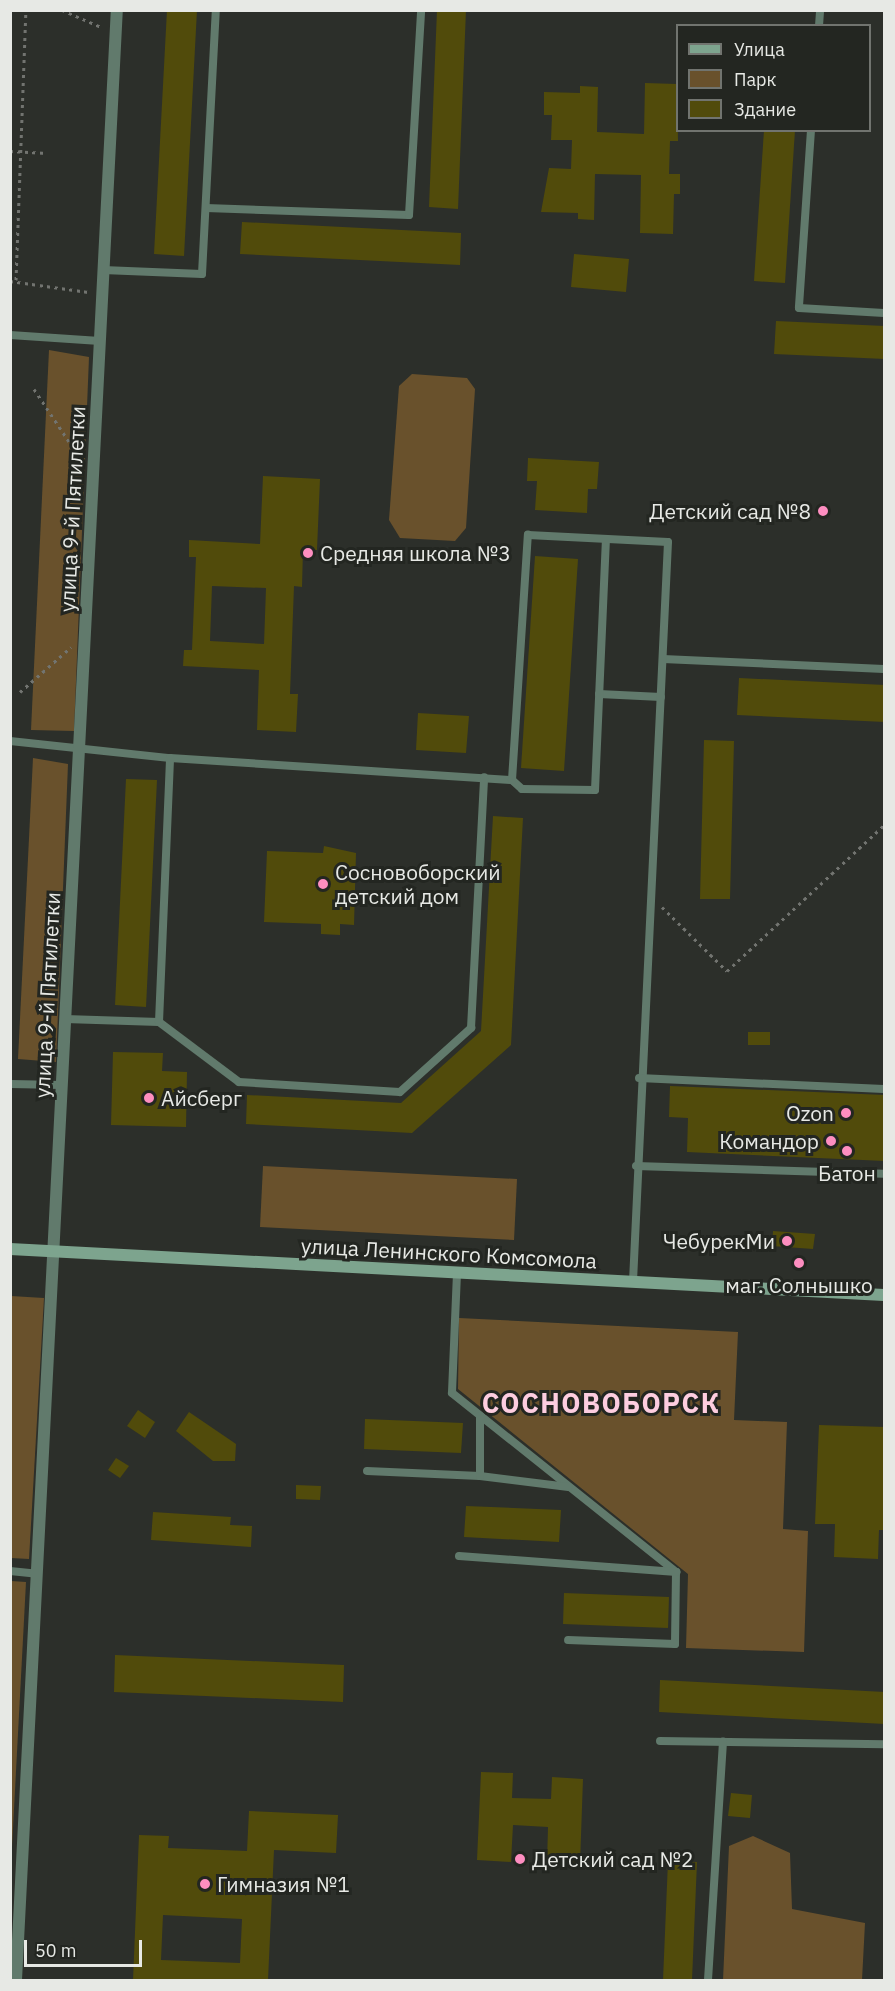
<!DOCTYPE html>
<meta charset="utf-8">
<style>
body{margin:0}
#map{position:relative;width:895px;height:1991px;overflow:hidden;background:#2c2f2a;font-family:"IBM Plex Sans",sans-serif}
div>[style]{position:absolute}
.green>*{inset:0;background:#69512c}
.building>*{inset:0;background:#514b0b}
.path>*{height:3px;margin-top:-1.5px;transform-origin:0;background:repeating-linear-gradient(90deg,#727470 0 3px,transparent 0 7.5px)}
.service>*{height:8px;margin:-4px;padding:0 4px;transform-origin:4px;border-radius:4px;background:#617a6c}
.tertiary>*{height:12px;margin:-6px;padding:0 6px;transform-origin:6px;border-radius:6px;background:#617a6c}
.secondary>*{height:12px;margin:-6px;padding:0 6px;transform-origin:6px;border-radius:6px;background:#7da48e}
.dots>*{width:16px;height:16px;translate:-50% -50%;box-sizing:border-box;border:3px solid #232621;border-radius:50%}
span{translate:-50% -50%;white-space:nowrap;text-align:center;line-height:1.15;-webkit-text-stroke:6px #232621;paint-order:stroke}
.street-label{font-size:21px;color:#e7e9e5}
.poi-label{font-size:21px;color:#e7e9e5}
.right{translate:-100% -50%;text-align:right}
.left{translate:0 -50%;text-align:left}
.district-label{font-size:27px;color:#fdcde0;font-weight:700;letter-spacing:1.5px}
.frame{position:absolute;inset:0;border:12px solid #e7e9e5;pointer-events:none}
.legend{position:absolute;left:676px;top:24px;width:195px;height:108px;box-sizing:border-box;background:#232621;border:2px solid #71746f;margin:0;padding:8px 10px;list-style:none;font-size:18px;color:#e7e9e5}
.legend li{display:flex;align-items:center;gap:12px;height:30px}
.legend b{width:30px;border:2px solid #71746f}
.scale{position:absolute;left:24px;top:1940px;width:118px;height:27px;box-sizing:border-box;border:3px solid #e7e9e5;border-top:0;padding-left:8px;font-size:18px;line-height:21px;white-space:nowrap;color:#e7e9e5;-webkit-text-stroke:4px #232621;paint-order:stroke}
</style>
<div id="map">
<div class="green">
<div style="clip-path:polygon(49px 350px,89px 357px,74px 731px,31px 730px)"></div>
<div style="clip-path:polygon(412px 374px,467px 378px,475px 389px,466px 528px,455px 541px,400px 538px,389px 520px,399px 386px)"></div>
<div style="clip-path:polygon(33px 758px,68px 764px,56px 1062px,18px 1059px)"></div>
<div style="clip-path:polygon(263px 1166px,517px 1179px,514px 1240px,260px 1227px)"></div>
<div style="clip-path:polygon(11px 1296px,44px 1298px,29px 1559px,11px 1558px)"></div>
<div style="clip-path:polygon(459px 1318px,738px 1332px,734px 1420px,787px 1422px,783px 1529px,808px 1531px,804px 1652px,686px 1648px,688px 1574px,458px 1389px)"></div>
<div style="clip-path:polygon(11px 1581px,26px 1582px,11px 1866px,10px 1581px)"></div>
<div style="clip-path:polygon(753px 1836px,790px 1853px,792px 1909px,865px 1923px,862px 1980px,723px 1980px,729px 1846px)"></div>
</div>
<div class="building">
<div style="clip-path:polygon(167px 10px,197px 10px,184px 256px,154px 254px)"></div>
<div style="clip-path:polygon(437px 10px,466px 10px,458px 209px,429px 207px)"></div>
<div style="clip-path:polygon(645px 83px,677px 84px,678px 141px,670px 141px,669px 174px,680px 174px,680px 194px,674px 194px,673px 234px,640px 233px,641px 175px,595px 174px,594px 220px,578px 219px,578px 213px,541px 212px,549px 168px,571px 169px,572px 140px,551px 140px,552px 115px,544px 115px,544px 92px,580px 93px,580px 86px,598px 87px,597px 132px,644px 134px)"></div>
<div style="clip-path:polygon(764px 130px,795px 130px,785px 283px,754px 281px)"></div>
<div style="clip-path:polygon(242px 222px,461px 233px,460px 265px,240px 254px)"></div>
<div style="clip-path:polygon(574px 254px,629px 259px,626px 292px,571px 287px)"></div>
<div style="clip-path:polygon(776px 321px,885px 326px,885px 359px,774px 354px)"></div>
<div style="clip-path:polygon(528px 458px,599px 462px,597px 489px,588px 489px,587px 513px,535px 510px,537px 481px,527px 481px)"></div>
<div style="clip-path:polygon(evenodd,263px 476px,320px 479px,317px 550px,303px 550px,302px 587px,294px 586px,290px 694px,298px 694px,296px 732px,257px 730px,259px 670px,183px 666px,184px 650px,192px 650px,196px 557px,189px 557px,189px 540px,260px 544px,263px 476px,212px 586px,266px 588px,264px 644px,210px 641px,212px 586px)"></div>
<div style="clip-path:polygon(535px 556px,578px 559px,564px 771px,521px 768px)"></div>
<div style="clip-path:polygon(739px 678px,885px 685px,885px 722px,737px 715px)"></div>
<div style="clip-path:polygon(418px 713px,469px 716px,466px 753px,416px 750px)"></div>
<div style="clip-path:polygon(704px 740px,734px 741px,730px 899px,700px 899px)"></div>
<div style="clip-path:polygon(126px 779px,157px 780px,146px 1007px,115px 1005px)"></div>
<div style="clip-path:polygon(493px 816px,523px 818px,511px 1045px,412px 1133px,246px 1124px,247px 1095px,401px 1103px,481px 1031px)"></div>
<div style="clip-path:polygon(324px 846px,356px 853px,354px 925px,340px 924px,340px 935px,321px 934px,321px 924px,264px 922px,267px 851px,323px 853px)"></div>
<div style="clip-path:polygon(748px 1032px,770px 1032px,770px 1045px,748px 1045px)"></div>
<div style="clip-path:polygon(113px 1052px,163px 1053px,162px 1071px,187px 1072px,186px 1127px,111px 1125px)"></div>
<div style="clip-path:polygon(670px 1086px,885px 1095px,885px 1161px,687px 1152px,688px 1118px,669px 1117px)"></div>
<div style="clip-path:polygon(773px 1231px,815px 1234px,813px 1249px,772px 1246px)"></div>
<div style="clip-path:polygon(138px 1410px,155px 1422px,145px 1438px,127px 1426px)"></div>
<div style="clip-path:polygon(189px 1412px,236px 1444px,235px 1461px,213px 1461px,176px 1431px)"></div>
<div style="clip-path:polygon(365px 1419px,463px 1423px,461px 1453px,364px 1449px)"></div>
<div style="clip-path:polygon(819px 1425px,885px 1427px,885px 1530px,879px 1530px,878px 1559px,834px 1557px,835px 1524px,815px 1524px)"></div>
<div style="clip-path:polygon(116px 1458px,129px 1466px,120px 1478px,108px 1470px)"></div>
<div style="clip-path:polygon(296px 1485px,321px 1486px,320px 1500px,296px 1499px)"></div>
<div style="clip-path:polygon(466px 1506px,561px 1510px,559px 1542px,464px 1537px)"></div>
<div style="clip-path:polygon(153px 1512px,231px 1517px,230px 1525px,252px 1526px,251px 1547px,151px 1540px)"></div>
<div style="clip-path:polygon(564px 1593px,669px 1597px,668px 1628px,563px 1624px)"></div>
<div style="clip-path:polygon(115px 1655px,344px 1665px,343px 1702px,114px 1692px)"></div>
<div style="clip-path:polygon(660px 1680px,885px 1692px,885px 1724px,659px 1712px)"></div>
<div style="clip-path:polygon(481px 1772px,513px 1773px,512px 1798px,551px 1799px,552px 1777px,583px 1779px,580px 1864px,547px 1863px,548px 1827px,513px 1825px,511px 1862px,477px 1860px)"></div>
<div style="clip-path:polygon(731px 1793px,752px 1795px,750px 1818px,728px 1816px)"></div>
<div style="clip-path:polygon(evenodd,249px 1811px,338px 1815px,336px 1853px,274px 1850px,268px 1980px,133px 1980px,139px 1835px,169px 1836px,168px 1848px,247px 1851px,249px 1811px,163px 1915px,242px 1919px,240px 1963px,161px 1960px,163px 1915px)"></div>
<div style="clip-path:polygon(668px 1861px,697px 1862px,692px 1980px,663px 1980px)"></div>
</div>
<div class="path">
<div style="left:62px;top:10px;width:43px;rotate:23.6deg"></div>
<div style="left:10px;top:151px;width:37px;rotate:3deg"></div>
<div style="left:16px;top:280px;width:270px;rotate:-87.9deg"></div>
<div style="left:10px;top:281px;width:79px;rotate:8deg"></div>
<div style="left:34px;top:389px;width:83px;rotate:56.3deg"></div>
<div style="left:20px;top:692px;width:68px;rotate:-41.4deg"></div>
<div style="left:662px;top:907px;width:91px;rotate:44.6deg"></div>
<div style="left:727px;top:971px;width:214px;rotate:-42.9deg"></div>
</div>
<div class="service">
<div style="left:819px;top:26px;width:16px;rotate:-86deg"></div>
<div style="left:811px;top:130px;width:178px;rotate:93.9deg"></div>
<div style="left:799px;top:308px;width:85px;rotate:3.4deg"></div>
<div style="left:206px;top:208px;width:203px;rotate:2deg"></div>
<div style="left:409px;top:215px;width:205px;rotate:-86.6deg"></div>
<div style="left:103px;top:270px;width:99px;rotate:2.3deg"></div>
<div style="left:202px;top:274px;width:264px;rotate:-87deg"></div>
<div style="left:10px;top:335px;width:90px;rotate:3.8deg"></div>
<div style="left:663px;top:659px;width:221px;rotate:2.6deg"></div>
<div style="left:599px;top:694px;width:62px;rotate:2.8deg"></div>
<div style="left:10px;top:741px;width:161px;rotate:6.1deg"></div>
<div style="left:170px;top:758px;width:343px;rotate:3.7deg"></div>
<div style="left:512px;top:780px;width:13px;rotate:42deg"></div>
<div style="left:522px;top:789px;width:73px;rotate:0.8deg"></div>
<div style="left:595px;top:790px;width:251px;rotate:-87.5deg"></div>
<div style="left:512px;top:780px;width:246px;rotate:-86.3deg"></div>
<div style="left:528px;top:535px;width:140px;rotate:2.9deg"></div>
<div style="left:668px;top:542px;width:741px;rotate:92.71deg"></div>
<div style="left:65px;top:1019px;width:94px;rotate:1.8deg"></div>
<div style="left:159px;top:1022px;width:100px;rotate:36.9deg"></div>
<div style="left:239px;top:1082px;width:161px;rotate:3.6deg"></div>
<div style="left:400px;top:1092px;width:96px;rotate:-42deg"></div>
<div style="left:471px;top:1028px;width:251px;rotate:-87deg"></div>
<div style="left:159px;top:1022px;width:264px;rotate:-87.6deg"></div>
<div style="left:639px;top:1078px;width:245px;rotate:2.6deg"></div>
<div style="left:10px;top:1084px;width:52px;rotate:1.1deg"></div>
<div style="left:636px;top:1166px;width:248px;rotate:1.8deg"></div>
<div style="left:457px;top:1273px;width:120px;rotate:92.4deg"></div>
<div style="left:452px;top:1393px;width:287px;rotate:38.6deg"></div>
<div style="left:676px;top:1572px;width:72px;rotate:90.8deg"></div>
<div style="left:675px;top:1644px;width:107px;rotate:-177.9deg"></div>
<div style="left:367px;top:1471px;width:113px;rotate:2.5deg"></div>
<div style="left:480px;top:1476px;width:89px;rotate:7.1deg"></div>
<div style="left:480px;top:1476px;width:60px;rotate:-90deg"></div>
<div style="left:459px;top:1556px;width:218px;rotate:4.2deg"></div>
<div style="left:10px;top:1571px;width:27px;rotate:6deg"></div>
<div style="left:660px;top:1741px;width:224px;rotate:0.8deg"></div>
<div style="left:708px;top:1980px;width:239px;rotate:-86.4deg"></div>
</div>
<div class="tertiary">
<div style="left:16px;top:1980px;width:1973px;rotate:-87.07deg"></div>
</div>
<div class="secondary">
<div style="left:10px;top:1249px;width:875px;rotate:3.01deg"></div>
</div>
<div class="dots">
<div style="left:823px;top:511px;background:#fd8ec0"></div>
<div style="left:308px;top:553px;background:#fd8ec0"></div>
<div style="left:323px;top:884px;background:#fd8ec0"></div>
<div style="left:149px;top:1098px;background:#fd8ec0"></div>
<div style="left:846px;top:1113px;background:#fd8ec0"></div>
<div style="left:831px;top:1141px;background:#fd8ec0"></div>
<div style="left:847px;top:1151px;background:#fd8ec0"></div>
<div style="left:787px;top:1241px;background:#fd8ec0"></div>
<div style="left:799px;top:1263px;background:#fd8ec0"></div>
<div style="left:520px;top:1859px;background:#fd8ec0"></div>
<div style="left:205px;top:1884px;background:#fd8ec0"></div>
</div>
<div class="street-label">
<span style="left:72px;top:509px;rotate:-87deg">улица 9-й Пятилетки</span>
<span style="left:47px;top:995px;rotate:-87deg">улица 9-й Пятилетки</span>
<span style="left:449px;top:1253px;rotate:3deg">улица Ленинского Комсомола</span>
</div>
<div class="poi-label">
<span class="right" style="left:811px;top:511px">Детский сад №8</span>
<span class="left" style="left:320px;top:553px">Средняя школа №3</span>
<span class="left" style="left:335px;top:884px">Сосновоборский<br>детский дом</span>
<span class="left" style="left:161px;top:1098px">Айсберг</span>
<span class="right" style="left:834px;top:1113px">Ozon</span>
<span class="right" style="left:819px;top:1141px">Командор</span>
<span style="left:847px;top:1173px">Батон</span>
<span class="right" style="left:775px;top:1241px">ЧебурекМи</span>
<span style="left:799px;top:1285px">маг. Солнышко</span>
<span class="left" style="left:532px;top:1859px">Детский сад №2</span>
<span class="left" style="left:217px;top:1884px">Гимназия №1</span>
</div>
<div class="district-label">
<span style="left:601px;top:1403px">СОСНОВОБОРСК</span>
</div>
<div class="frame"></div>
<ul class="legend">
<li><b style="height:8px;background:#7da48e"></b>Улица</li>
<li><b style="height:16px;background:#69512c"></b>Парк</li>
<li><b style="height:16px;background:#514b0b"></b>Здание</li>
</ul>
<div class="scale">50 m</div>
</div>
